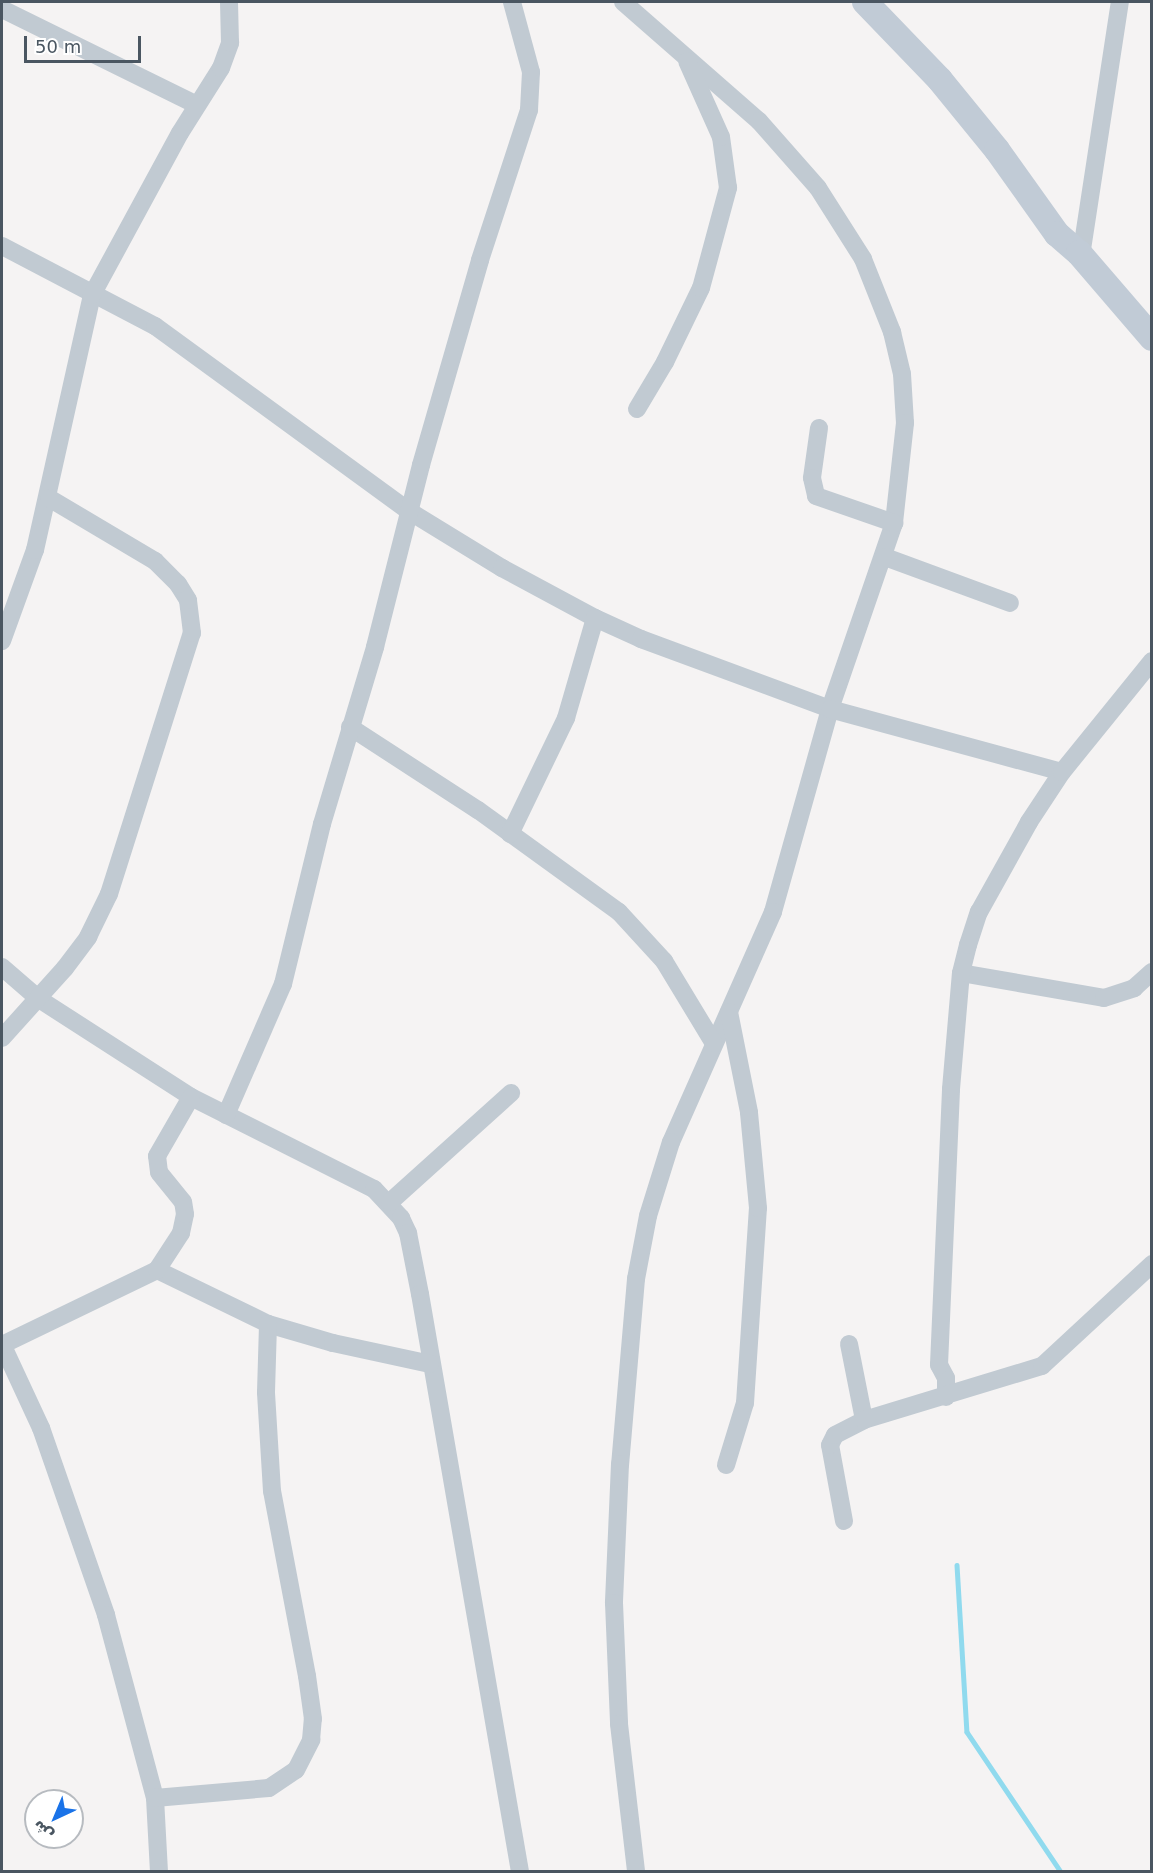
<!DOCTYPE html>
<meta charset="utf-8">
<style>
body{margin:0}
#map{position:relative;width:1153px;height:1873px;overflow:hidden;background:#f5f3f3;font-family:"DejaVu Sans",Cairo,sans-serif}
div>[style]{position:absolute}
.stream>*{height:4.5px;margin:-2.25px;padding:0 2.25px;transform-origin:2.25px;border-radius:2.25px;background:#90daee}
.street>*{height:18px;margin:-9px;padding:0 9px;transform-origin:9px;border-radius:9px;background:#c1cad2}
.secondary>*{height:26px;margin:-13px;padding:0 13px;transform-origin:13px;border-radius:13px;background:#c1cbd6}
span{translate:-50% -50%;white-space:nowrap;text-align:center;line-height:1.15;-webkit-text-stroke:5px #fff;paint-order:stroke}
.frame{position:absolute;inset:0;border:3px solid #4a5661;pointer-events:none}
.north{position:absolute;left:24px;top:1789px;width:60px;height:60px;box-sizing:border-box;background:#fff;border:2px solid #b7bbc0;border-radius:50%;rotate:224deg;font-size:16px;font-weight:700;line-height:24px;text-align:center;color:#4a5661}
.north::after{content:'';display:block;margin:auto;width:21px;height:27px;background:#1a73e8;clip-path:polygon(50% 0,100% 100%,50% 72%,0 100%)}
.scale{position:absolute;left:24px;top:36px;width:117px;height:27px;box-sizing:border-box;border:3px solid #4a5661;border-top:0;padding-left:8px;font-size:18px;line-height:21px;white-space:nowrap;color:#4a5661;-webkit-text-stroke:4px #fff;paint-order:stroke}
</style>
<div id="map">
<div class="stream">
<div style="left:957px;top:1565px;width:167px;rotate:86.6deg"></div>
<div style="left:967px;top:1732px;width:169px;rotate:56.1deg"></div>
</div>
<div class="street">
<div style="left:623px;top:2px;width:181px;rotate:41.2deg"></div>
<div style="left:759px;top:121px;width:89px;rotate:48.6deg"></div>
<div style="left:818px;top:188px;width:84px;rotate:57.6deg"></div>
<div style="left:863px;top:259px;width:79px;rotate:68.3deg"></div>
<div style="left:892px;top:332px;width:43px;rotate:76.6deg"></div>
<div style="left:902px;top:374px;width:49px;rotate:86.5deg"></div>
<div style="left:905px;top:423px;width:101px;rotate:96.3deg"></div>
<div style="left:894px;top:523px;width:197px;rotate:109deg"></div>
<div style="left:830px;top:709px;width:211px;rotate:105.7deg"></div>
<div style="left:773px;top:912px;width:252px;rotate:113.9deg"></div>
<div style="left:671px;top:1142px;width:77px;rotate:107.3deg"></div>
<div style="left:648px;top:1216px;width:64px;rotate:100.8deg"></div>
<div style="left:636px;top:1279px;width:186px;rotate:94.9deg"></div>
<div style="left:620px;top:1464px;width:139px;rotate:92.5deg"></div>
<div style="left:614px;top:1603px;width:121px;rotate:87.6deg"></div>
<div style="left:619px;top:1724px;width:149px;rotate:83.4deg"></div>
<div style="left:2px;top:9px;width:217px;rotate:26.2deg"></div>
<div style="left:2px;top:246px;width:173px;rotate:27.6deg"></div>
<div style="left:155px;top:326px;width:314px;rotate:36.1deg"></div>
<div style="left:409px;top:511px;width:109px;rotate:31.5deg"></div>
<div style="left:502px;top:568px;width:106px;rotate:28.3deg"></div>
<div style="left:595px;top:618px;width:51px;rotate:24.5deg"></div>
<div style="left:641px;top:639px;width:202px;rotate:20.3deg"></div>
<div style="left:830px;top:709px;width:240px;rotate:15.2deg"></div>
<div style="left:1081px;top:256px;width:257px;rotate:-81.3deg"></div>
<div style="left:637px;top:409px;width:55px;rotate:-59.2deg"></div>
<div style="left:665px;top:362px;width:82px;rotate:-64.1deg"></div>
<div style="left:701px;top:288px;width:104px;rotate:-74.9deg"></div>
<div style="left:728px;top:188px;width:51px;rotate:-97.8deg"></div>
<div style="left:721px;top:137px;width:83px;rotate:-114.1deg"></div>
<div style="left:819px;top:428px;width:50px;rotate:98deg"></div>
<div style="left:812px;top:478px;width:18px;rotate:77deg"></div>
<div style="left:816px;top:496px;width:83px;rotate:19.1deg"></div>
<div style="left:885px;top:557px;width:133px;rotate:20.2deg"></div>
<div style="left:2px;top:641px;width:97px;rotate:-70.1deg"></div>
<div style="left:35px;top:550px;width:261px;rotate:-77.4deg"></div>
<div style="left:92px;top:295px;width:184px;rotate:-61.5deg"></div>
<div style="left:180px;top:133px;width:77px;rotate:-57.8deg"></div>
<div style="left:221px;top:68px;width:27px;rotate:-70deg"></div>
<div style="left:230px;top:43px;width:41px;rotate:-91.4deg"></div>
<div style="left:350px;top:727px;width:153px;rotate:33deg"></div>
<div style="left:478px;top:810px;width:174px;rotate:35.9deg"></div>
<div style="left:619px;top:912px;width:67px;rotate:47.4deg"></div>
<div style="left:664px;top:961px;width:95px;rotate:58.8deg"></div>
<div style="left:510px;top:834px;width:129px;rotate:-64.2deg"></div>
<div style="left:566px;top:718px;width:104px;rotate:-73.8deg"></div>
<div style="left:2px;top:967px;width:49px;rotate:40.9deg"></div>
<div style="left:39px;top:999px;width:181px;rotate:32.8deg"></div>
<div style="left:191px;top:1097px;width:205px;rotate:26.7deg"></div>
<div style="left:374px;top:1189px;width:40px;rotate:47deg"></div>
<div style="left:401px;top:1218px;width:17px;rotate:65deg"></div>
<div style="left:408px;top:1233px;width:62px;rotate:78.9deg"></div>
<div style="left:420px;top:1294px;width:587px;rotate:80.18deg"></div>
<div style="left:961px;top:973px;width:145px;rotate:9.9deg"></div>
<div style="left:1104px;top:998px;width:32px;rotate:-18deg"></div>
<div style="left:1134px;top:988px;width:24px;rotate:-42deg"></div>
<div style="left:2px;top:1038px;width:94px;rotate:-48deg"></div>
<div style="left:65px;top:968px;width:39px;rotate:-53deg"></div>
<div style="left:88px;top:937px;width:48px;rotate:-64deg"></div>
<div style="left:109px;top:894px;width:274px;rotate:-72.4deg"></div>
<div style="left:192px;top:633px;width:33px;rotate:-97deg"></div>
<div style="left:188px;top:600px;width:19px;rotate:-122deg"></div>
<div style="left:178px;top:584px;width:33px;rotate:-135deg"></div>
<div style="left:155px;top:561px;width:123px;rotate:-149.3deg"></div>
<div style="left:226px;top:1115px;width:143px;rotate:-66.5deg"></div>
<div style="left:283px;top:984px;width:165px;rotate:-76.3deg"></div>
<div style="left:322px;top:824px;width:185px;rotate:-73.3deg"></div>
<div style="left:375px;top:647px;width:188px;rotate:-75.8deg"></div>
<div style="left:421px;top:465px;width:213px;rotate:-73.9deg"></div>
<div style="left:480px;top:260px;width:158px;rotate:-71.9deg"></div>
<div style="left:529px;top:110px;width:38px;rotate:-87deg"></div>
<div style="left:531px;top:72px;width:73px;rotate:-105.2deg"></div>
<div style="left:390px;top:1202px;width:163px;rotate:-42deg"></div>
<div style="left:157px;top:1270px;width:123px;rotate:25.9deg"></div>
<div style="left:268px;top:1324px;width:68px;rotate:16.3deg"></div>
<div style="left:333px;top:1343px;width:99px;rotate:12.2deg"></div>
<div style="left:2px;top:1344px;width:93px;rotate:65.1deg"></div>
<div style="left:41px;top:1428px;width:198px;rotate:70.8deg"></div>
<div style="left:106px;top:1615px;width:189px;rotate:75deg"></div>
<div style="left:155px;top:1798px;width:74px;rotate:86.9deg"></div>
<div style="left:849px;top:1344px;width:77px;rotate:78.8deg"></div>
<div style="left:2px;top:1345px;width:172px;rotate:-25.8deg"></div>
<div style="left:157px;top:1270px;width:44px;rotate:-57deg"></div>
<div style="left:181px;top:1233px;width:19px;rotate:-78deg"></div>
<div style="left:185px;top:1214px;width:12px;rotate:-99deg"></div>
<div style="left:183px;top:1202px;width:38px;rotate:-129deg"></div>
<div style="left:159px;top:1172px;width:16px;rotate:-97deg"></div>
<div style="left:157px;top:1156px;width:68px;rotate:-60deg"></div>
<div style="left:946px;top:1397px;width:19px;rotate:-90deg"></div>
<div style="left:946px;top:1378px;width:15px;rotate:-118deg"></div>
<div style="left:939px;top:1365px;width:276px;rotate:-87.5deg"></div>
<div style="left:951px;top:1089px;width:116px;rotate:-85.1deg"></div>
<div style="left:961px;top:973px;width:29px;rotate:-76deg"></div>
<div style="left:968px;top:945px;width:35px;rotate:-72deg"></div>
<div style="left:979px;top:912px;width:103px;rotate:-60.9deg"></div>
<div style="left:1029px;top:822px;width:60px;rotate:-56.6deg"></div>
<div style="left:1062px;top:772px;width:143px;rotate:-51deg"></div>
<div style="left:726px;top:1465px;width:65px;rotate:-73deg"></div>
<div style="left:745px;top:1403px;width:195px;rotate:-86.2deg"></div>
<div style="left:758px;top:1208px;width:96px;rotate:-95.4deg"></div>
<div style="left:749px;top:1112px;width:102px;rotate:-101.3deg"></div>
<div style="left:844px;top:1521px;width:77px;rotate:-100.4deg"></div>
<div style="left:830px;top:1445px;width:11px;rotate:-63deg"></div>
<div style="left:835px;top:1435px;width:33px;rotate:-27deg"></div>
<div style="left:864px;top:1420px;width:186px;rotate:-16.9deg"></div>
<div style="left:1042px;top:1366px;width:150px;rotate:-42.8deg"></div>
<div style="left:155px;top:1798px;width:114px;rotate:-5deg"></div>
<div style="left:269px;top:1788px;width:32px;rotate:-34deg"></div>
<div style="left:296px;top:1770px;width:34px;rotate:-63deg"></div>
<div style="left:311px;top:1740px;width:21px;rotate:-85deg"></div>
<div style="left:313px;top:1719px;width:43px;rotate:-97.9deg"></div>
<div style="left:307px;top:1676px;width:188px;rotate:-100.7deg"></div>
<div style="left:272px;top:1491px;width:99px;rotate:-93.5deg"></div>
<div style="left:266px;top:1392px;width:68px;rotate:-88.3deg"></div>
</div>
<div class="secondary">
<div style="left:865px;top:2px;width:108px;rotate:46.1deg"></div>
<div style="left:940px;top:80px;width:90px;rotate:50.8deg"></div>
<div style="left:997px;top:150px;width:103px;rotate:54.5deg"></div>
<div style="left:1057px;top:234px;width:29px;rotate:41deg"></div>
<div style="left:1079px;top:253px;width:112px;rotate:49.3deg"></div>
</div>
<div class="frame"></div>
<div class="north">ش</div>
<div class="scale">50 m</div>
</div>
